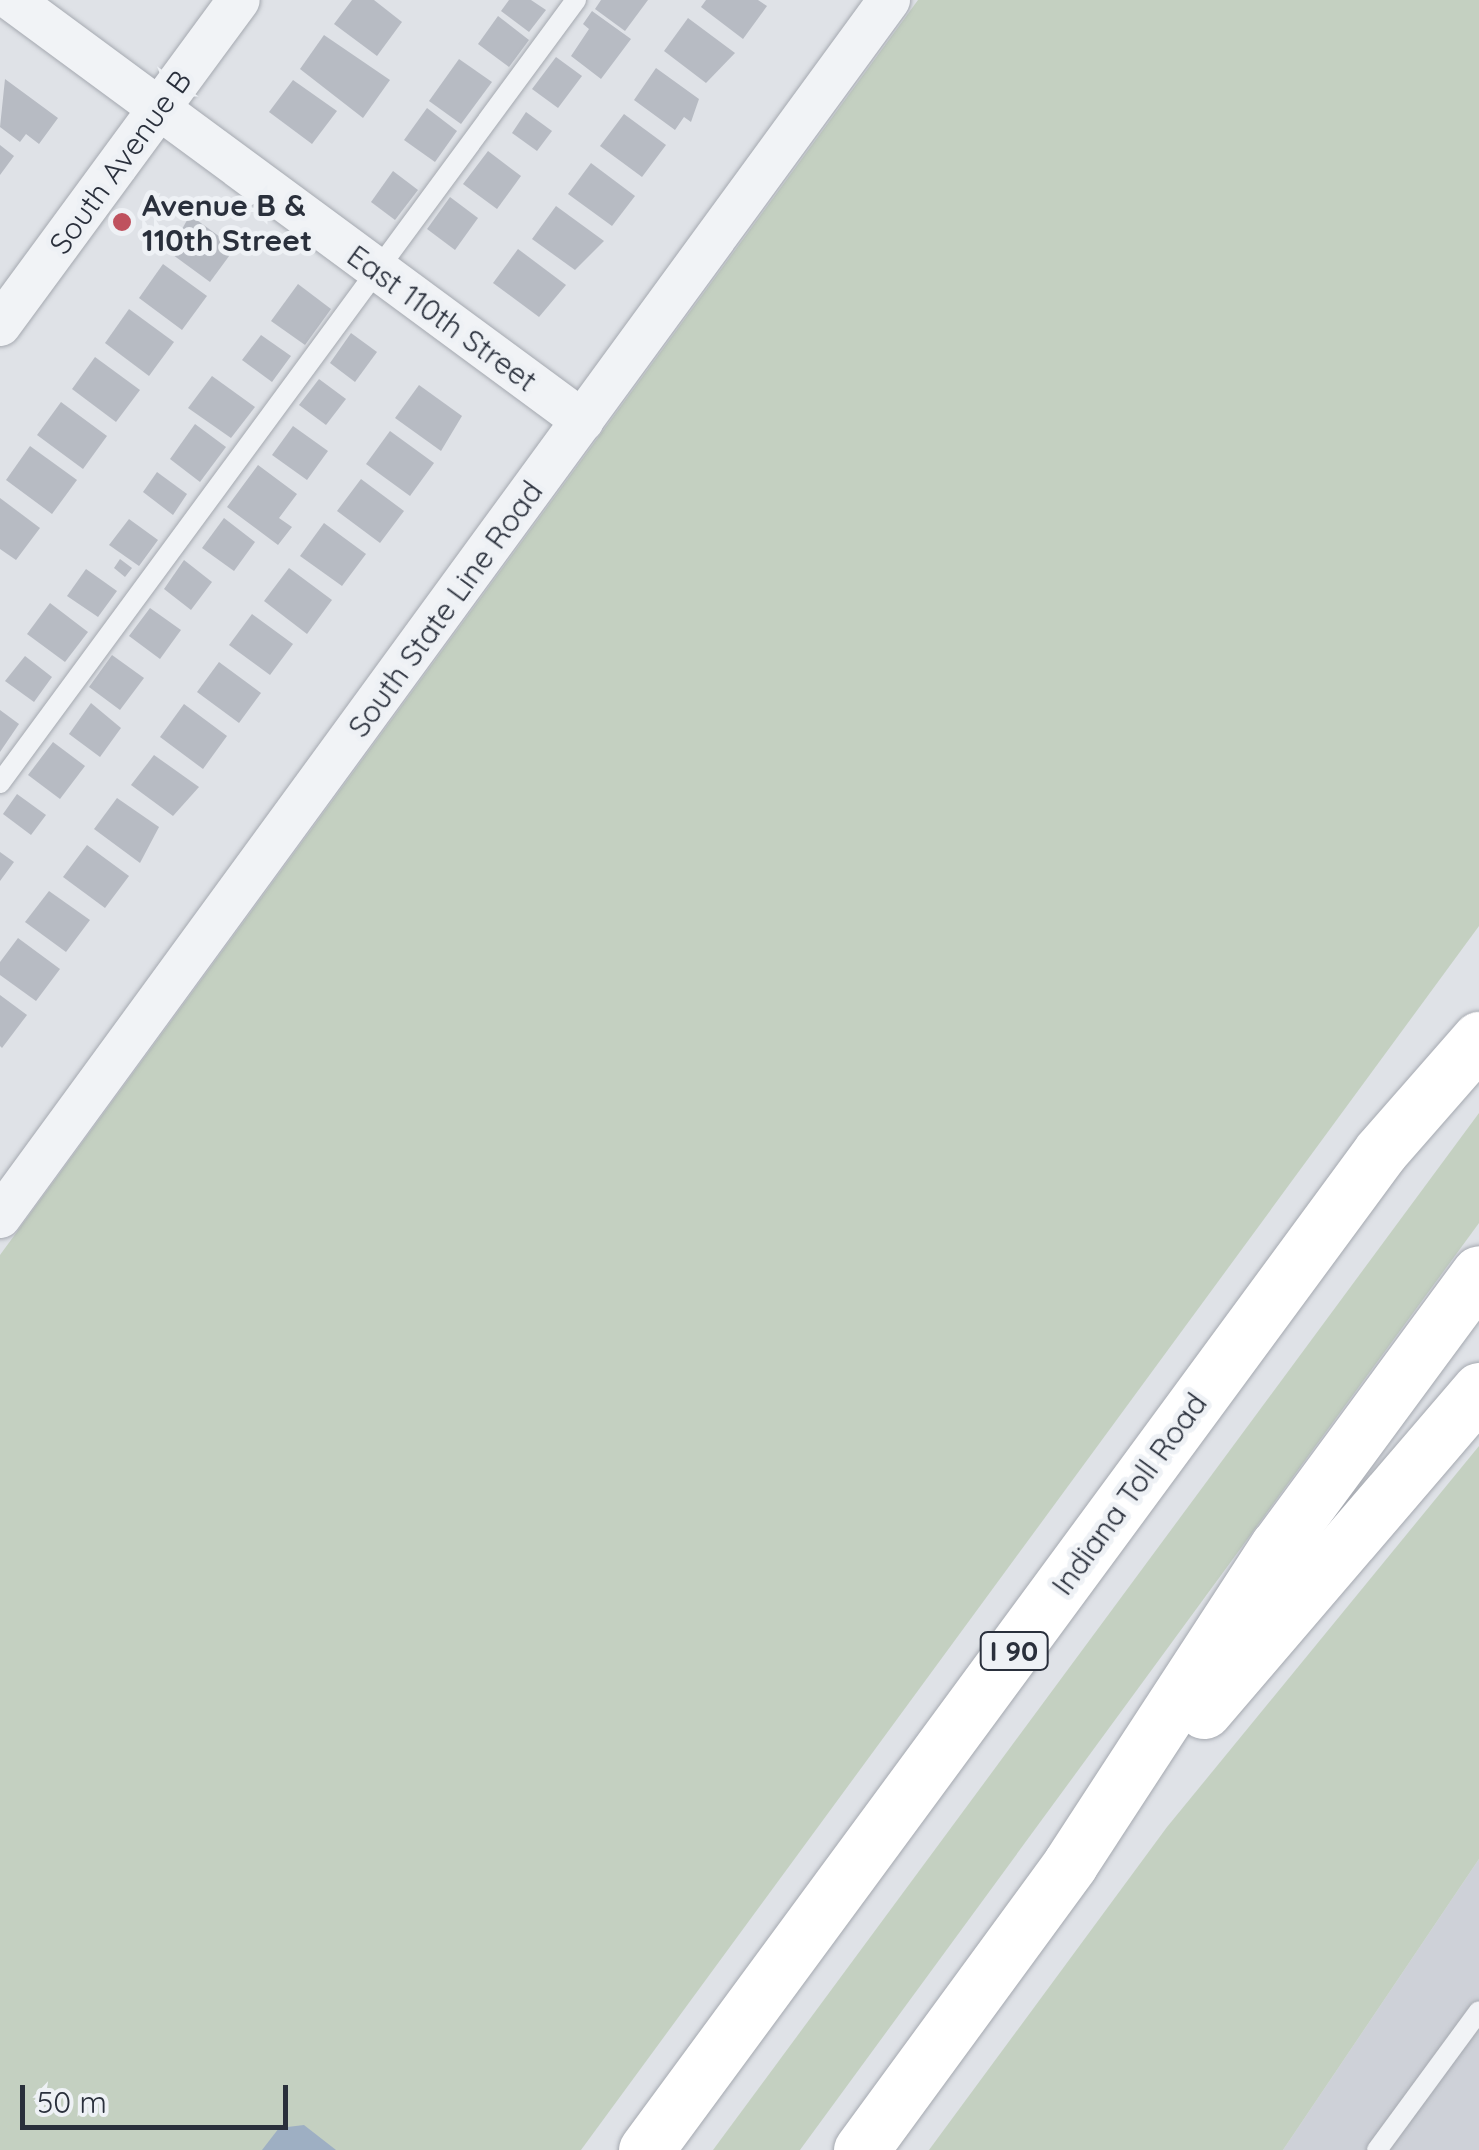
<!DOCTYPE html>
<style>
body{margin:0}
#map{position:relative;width:1479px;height:2150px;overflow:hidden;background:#dfe2e7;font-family:Quicksand,sans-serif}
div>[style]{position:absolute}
.built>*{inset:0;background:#ced1d8}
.green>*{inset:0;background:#c4d0c1}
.water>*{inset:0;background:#9eafc3}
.building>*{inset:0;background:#b7bbc3}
.roads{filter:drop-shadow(0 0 2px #a5a9b0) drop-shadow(0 0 2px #a5a9b0)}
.service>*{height:20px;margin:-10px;padding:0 10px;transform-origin:10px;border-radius:10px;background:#f1f3f6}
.minor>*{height:42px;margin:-21px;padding:0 21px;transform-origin:21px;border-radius:21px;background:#f1f3f6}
.motorway>*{height:55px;margin:-27.5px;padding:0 27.5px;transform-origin:27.5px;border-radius:27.5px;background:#fff}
.dots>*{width:28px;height:28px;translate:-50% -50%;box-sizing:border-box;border:5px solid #eef1f5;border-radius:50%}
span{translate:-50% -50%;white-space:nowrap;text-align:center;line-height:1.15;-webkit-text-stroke:10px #eef1f5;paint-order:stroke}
.shield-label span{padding:2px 8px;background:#eef1f5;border:2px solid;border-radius:8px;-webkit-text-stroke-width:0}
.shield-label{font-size:28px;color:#2a303c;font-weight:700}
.street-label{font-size:30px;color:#2a303c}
.poi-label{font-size:30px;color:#2a303c;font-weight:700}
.left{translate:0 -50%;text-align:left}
.scale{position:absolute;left:20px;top:2085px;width:268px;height:45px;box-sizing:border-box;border:5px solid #2a303c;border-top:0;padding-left:12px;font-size:30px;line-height:35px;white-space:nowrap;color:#2a303c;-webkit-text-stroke:8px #eef1f5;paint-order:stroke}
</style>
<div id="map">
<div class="built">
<div style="clip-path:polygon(1479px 1859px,1479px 2150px,1283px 2150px)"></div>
</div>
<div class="green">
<div style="clip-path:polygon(918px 0,1479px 0,1479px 926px,581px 2150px,0 2150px,0 1255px)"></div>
<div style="clip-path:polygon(1479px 1113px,1479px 1223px,800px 2150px,713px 2150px)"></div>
<div style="clip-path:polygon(1479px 1446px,1479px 1859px,1283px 2150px,929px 2150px,1167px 1827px)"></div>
</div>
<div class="water">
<div style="clip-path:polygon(304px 2125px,336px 2150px,262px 2150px,279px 2128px)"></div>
</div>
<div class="building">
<div style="clip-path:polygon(352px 0,374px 0,402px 22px,377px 56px,334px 24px)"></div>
<div style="clip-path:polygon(509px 0,531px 0,546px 10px,529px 32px,501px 11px)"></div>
<div style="clip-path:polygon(601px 0,648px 0,625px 31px,595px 9px)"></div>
<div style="clip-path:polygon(706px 0,758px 0,767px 6px,743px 39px,701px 7px)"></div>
<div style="clip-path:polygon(592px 11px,631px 39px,601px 79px,571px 56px,589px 29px,583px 24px)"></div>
<div style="clip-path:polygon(498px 16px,529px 40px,509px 67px,478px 44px)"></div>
<div style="clip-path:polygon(688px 18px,735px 53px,706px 83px,664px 51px)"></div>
<div style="clip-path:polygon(324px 35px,390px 80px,363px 118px,300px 69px)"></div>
<div style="clip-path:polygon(556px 57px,582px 76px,558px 108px,532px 89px)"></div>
<div style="clip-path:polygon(459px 59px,492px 82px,461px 124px,429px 101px)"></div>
<div style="clip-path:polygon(656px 68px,699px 99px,691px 122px,684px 117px,675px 130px,634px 100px)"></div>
<div style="clip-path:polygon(5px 79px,58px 118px,39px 144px,26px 134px,20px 142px,0 127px)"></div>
<div style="clip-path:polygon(293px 80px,337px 111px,312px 144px,269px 112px)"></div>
<div style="clip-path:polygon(427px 108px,457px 131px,435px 162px,404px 140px)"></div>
<div style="clip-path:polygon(526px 112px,552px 131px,537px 151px,512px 133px)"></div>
<div style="clip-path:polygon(624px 114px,666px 145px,642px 177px,600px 146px)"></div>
<div style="clip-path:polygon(0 145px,14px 156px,0 175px)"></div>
<div style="clip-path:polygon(488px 151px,521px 176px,497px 209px,463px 184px)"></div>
<div style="clip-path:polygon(591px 163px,635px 196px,612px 226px,568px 194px)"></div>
<div style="clip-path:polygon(393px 171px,418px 190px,395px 220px,371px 202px)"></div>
<div style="clip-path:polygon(450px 197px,478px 218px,455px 250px,427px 229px)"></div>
<div style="clip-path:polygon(556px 206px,604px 241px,575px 270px,532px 239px)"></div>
<div style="clip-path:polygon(190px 215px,235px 248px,210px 282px,169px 252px)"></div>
<div style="clip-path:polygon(518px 249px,566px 285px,539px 317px,493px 283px)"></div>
<div style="clip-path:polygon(163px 264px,207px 296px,182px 330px,139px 298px)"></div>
<div style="clip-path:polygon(298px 284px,331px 309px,305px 345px,271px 321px)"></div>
<div style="clip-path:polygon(129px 309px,174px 342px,149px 376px,105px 343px)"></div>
<div style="clip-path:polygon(351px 333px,377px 352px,355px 382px,330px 363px)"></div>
<div style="clip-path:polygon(261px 335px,291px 356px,272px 382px,242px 360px)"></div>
<div style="clip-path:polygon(95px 357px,140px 390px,116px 422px,72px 389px)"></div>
<div style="clip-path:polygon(212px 376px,255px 407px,231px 438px,188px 408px)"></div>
<div style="clip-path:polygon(319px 379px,346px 399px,326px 425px,299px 405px)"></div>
<div style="clip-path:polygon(419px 385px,462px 416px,441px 451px,395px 418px)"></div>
<div style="clip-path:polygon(61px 402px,107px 436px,83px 469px,37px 435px)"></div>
<div style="clip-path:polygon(195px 424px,226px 447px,200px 482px,170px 459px)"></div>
<div style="clip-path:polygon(293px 426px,328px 451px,307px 480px,272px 455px)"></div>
<div style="clip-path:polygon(390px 431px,434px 463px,410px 496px,366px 464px)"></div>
<div style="clip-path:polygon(30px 446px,77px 480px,52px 514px,6px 480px)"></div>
<div style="clip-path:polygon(258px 465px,297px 494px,279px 518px,292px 527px,278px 545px,227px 507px)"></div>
<div style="clip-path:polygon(157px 472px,187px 494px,173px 515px,143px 492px)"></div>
<div style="clip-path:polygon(361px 479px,404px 511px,380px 543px,337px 511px)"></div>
<div style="clip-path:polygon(0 498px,40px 528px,16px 560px,0 549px)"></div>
<div style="clip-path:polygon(224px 518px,255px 542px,234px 571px,202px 548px)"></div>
<div style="clip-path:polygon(129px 519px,158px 540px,139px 566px,109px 545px)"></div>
<div style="clip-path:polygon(324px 523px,366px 554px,342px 586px,300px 556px)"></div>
<div style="clip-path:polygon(120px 559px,132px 568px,125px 577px,114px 568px)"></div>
<div style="clip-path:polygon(184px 560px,212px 582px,191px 610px,164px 589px)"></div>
<div style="clip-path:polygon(289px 568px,332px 600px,307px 634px,264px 601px)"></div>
<div style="clip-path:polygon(86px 569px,117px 591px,98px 617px,67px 596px)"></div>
<div style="clip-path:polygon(50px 603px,88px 632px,65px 662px,27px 634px)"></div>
<div style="clip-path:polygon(150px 608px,181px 630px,160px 659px,129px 636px)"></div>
<div style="clip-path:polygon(252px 614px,293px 644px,270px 675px,229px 645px)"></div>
<div style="clip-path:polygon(112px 655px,144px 678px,120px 710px,89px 687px)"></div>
<div style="clip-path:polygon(25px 656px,52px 677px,34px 702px,5px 681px)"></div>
<div style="clip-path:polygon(219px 662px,261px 693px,239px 723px,197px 692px)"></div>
<div style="clip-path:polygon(91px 703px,121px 728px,100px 757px,69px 734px)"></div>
<div style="clip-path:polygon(184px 704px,227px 736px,203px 769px,160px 737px)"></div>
<div style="clip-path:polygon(0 710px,19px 724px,0 752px)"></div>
<div style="clip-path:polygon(53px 742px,85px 766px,60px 799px,28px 775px)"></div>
<div style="clip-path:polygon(154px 755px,199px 787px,173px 816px,131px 785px)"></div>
<div style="clip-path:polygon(17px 794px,46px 815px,31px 835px,3px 814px)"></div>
<div style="clip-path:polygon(117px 798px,159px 827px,140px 863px,94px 829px)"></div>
<div style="clip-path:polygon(87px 845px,129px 876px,105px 908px,63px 877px)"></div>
<div style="clip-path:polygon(0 852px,14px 862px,0 881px)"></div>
<div style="clip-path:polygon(49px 891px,90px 920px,66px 952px,25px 922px)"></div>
<div style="clip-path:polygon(18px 938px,60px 969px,36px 1001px,0 975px,0 962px)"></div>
<div style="clip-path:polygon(0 995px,27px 1015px,2px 1048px,0 1046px)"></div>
</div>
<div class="roads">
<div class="service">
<div style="left:0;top:783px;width:972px;rotate:-53.66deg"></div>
<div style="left:1377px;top:2150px;width:172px;rotate:-53.7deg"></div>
</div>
<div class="minor">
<div style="left:12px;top:0;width:709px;rotate:36.4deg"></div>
<div style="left:0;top:325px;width:403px;rotate:-53.7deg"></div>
<div style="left:0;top:1217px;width:1507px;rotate:-53.85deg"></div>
</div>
<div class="motorway">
<div style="left:1204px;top:1711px;width:423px;rotate:-49.4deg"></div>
<div style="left:646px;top:2150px;width:1240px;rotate:-53.66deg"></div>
<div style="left:1381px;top:1151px;width:149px;rotate:-48.8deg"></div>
<div style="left:861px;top:2150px;width:354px;rotate:-53.8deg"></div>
<div style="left:1070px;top:1864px;width:379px;rotate:-56.9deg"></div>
<div style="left:1277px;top:1547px;width:340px;rotate:-53.6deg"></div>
</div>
</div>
<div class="dots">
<div style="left:122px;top:222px;background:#bf515e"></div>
</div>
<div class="shield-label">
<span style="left:1014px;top:1651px">I 90</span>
</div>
<div class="street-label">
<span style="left:120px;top:162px;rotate:-54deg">South Avenue B</span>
<span style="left:442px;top:318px;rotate:36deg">East 110th Street</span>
<span style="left:445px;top:609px;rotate:-54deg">South State Line Road</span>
<span style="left:1129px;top:1494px;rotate:-54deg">Indiana Toll Road</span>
</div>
<div class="poi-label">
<span class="left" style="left:142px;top:222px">Avenue B &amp;<br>110th Street</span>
</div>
<div class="scale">50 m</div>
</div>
